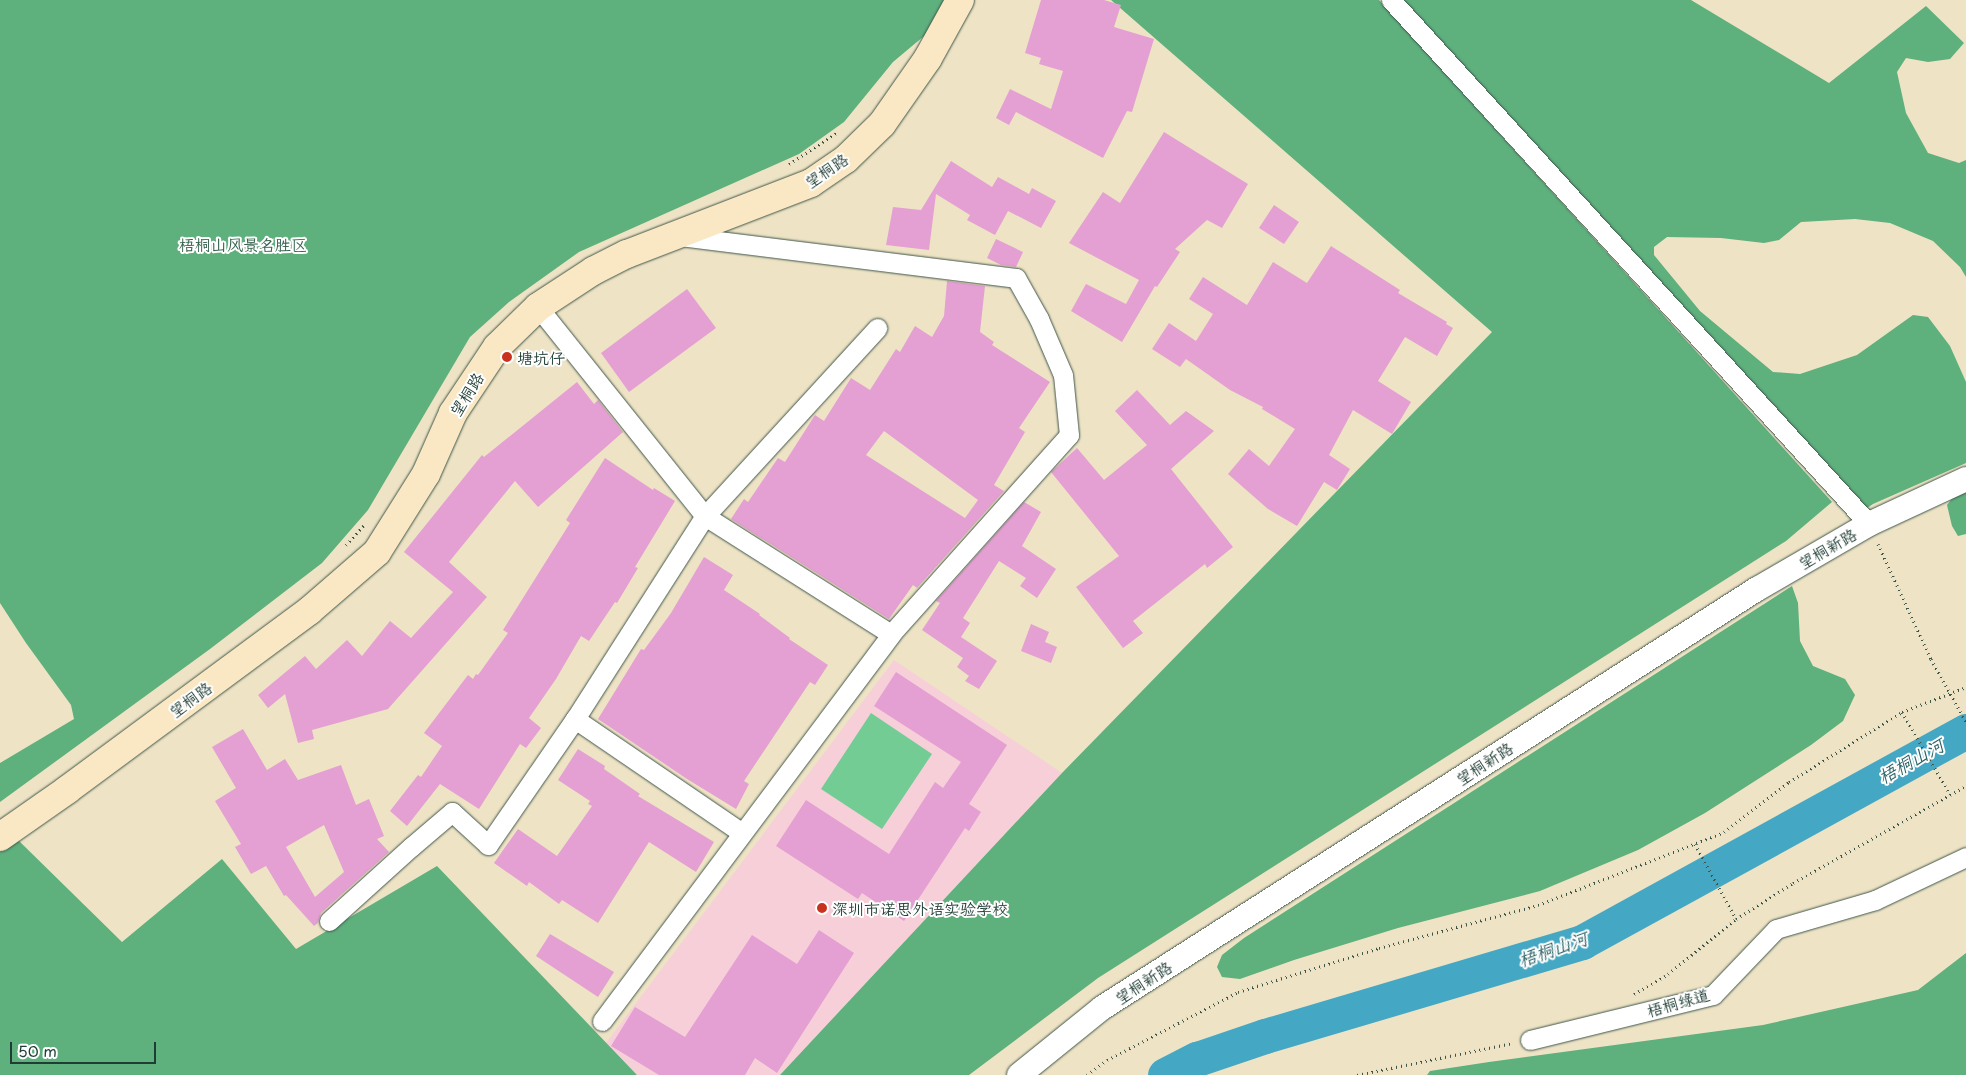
<!DOCTYPE html>
<meta charset="utf-8">
<style>
body{margin:0}
#map{position:relative;width:1966px;height:1075px;overflow:hidden;background:#eee3c5;font-family:"Playpen Sans","LXGW WenKai TC",sans-serif}
div>[style]{position:absolute}
.built>*{inset:0;background:#f6cfd9}
.green>*{inset:0;background:#73cc93}
.forest>*{inset:0;background:#5eb07d}
.river>*{height:35px;margin:-17.5px;padding:0 17.5px;transform-origin:17.5px;border-radius:17.5px;background:#44a8c4}
.building>*{inset:0;background:#e4a0d2}
.path>*{height:3px;margin-top:-1.5px;transform-origin:0;background:repeating-linear-gradient(90deg,#3e564a 0 1px,transparent 0 5px)}
.roads{filter:drop-shadow(0 0 1px #3e564a) drop-shadow(0 0 1px #3e564a)}
.minor>*{height:19px;margin:-9.5px;padding:0 9.5px;transform-origin:9.5px;border-radius:9.5px;background:#fff}
.tertiary>*{height:24px;margin:-12px;padding:0 12px;transform-origin:12px;border-radius:12px;background:#fff}
.secondary>*{height:28px;margin:-14px;padding:0 14px;transform-origin:14px;border-radius:14px;background:#fae7c3}
.path-bridge>*{height:3px;margin-top:-1.5px;transform-origin:0;background:repeating-linear-gradient(90deg,#3e564a 0 1px,transparent 0 5px)}
.dots>*{width:14px;height:14px;translate:-50% -50%;box-sizing:border-box;border:2px solid #fff;border-radius:50%}
span{translate:-50% -50%;white-space:nowrap;text-align:center;line-height:1.15;-webkit-text-stroke:4px #fff;paint-order:stroke}
.street-label{font-size:16px;color:#1f3d34}
.park-label{font-size:16px;color:#34614c}
.poi-label{font-size:16px;color:#1f3d34}
.left{translate:0 -50%;text-align:left}
.water-label{font-size:18px;color:#2c6266;font-style:italic}
.scale{position:absolute;left:10px;top:1042px;width:146px;height:22px;box-sizing:border-box;border:2px solid #1f3d34;border-top:0;padding-left:6px;font-size:15px;line-height:18px;white-space:nowrap;color:#1f3d34;-webkit-text-stroke:4px #fff;paint-order:stroke}
</style>
<div id="map">
<div class="built">
<div style="clip-path:polygon(894px 660px,1062px 773px,780px 1075px,637px 1075px,606px 1043px)"></div>
</div>
<div class="green">
<div style="clip-path:polygon(871px 713px,932px 754px,882px 829px,821px 789px)"></div>
</div>
<div class="forest">
<div style="clip-path:polygon(0 0,967px 0,893px 62px,844px 122px,799px 154px,579px 252px,509px 302px,470px 337px,368px 510px,322px 563px,210px 649px,0 802px,0 763px,74px 719px,71px 705px,26px 643px,0 603px)"></div>
<div style="clip-path:polygon(1111px 0,1379px 0,1832px 502px,1786px 541px,1098px 978px,969px 1075px,780px 1075px,1062px 773px,1492px 332px)"></div>
<div style="clip-path:polygon(1395px 0,1691px 0,1829px 83px,1926px 6px,1964px 43px,1950px 59px,1928px 62px,1906px 58px,1897px 72px,1906px 113px,1928px 153px,1959px 163px,1966px 160px,1966px 277px,1960px 267px,1933px 241px,1890px 223px,1855px 219px,1801px 222px,1779px 240px,1764px 243px,1721px 238px,1667px 237px,1654px 247px,1654px 255px,1700px 311px,1773px 372px,1800px 374px,1857px 355px,1913px 315px,1928px 317px,1950px 346px,1966px 382px,1966px 463px,1873px 504px,1864px 510px)"></div>
<div style="clip-path:polygon(1966px 491px,1966px 534px,1958px 536px,1952px 526px,1947px 505px,1954px 496px)"></div>
<div style="clip-path:polygon(1792px 586px,1798px 603px,1800px 641px,1813px 666px,1845px 679px,1855px 695px,1843px 721px,1811px 745px,1705px 813px,1638px 850px,1540px 891px,1398px 928px,1294px 960px,1240px 979px,1222px 977px,1217px 967px,1222px 955px,1244px 938px)"></div>
<div style="clip-path:polygon(17px 839px,122px 942px,222px 859px,296px 949px,437px 866px,637px 1075px,0 1075px,0 851px)"></div>
<div style="clip-path:polygon(1966px 953px,1966px 1075px,1427px 1075px,1430px 1071px,1489px 1062px,1763px 1025px,1918px 990px)"></div>
</div>
<div class="river">
<div style="left:1165px;top:1075px;width:36px;rotate:-27deg"></div>
<div style="left:1197px;top:1059px;width:72px;rotate:-18.7deg"></div>
<div style="left:1265px;top:1036px;width:331px;rotate:-16.5deg"></div>
<div style="left:1582px;top:942px;width:438px;rotate:-28.8deg"></div>
</div>
<div class="building">
<div style="clip-path:polygon(1041px 0,1104px 0,1121px 5px,1114px 27px,1154px 39px,1132px 112px,1127px 111px,1103px 158px,1016px 112px,1009px 125px,996px 118px,1010px 89px,1051px 109px,1063px 71px,1039px 64px,1041px 58px,1025px 53px)"></div>
<div style="clip-path:polygon(1164px 132px,1248px 184px,1222px 228px,1207px 220px,1175px 249px,1180px 252px,1157px 287px,1155px 286px,1122px 342px,1071px 311px,1086px 284px,1126px 304px,1139px 280px,1069px 243px,1103px 192px,1120px 203px)"></div>
<div style="clip-path:polygon(951px 161px,992px 187px,998px 177px,1029px 194px,1032px 188px,1056px 201px,1041px 228px,1008px 211px,995px 235px,967px 220px,970px 215px,936px 194px,929px 250px,886px 245px,893px 207px,921px 210px)"></div>
<div style="clip-path:polygon(1274px 205px,1299px 222px,1284px 244px,1259px 228px)"></div>
<div style="clip-path:polygon(996px 239px,1023px 252px,1016px 267px,1001px 265px,987px 258px)"></div>
<div style="clip-path:polygon(1331px 246px,1400px 290px,1398px 293px,1447px 322px,1446px 324px,1453px 328px,1437px 356px,1405px 337px,1378px 381px,1411px 402px,1392px 434px,1353px 410px,1329px 455px,1350px 469px,1337px 490px,1324px 482px,1297px 526px,1268px 509px,1228px 474px,1249px 449px,1269px 466px,1295px 429px,1262px 409px,1263px 407px,1230px 390px,1186px 359px,1180px 367px,1152px 349px,1169px 323px,1196px 341px,1213px 314px,1189px 299px,1203px 277px,1247px 305px,1273px 262px,1307px 283px)"></div>
<div style="clip-path:polygon(evenodd,947px 281px,985px 286px,980px 332px,994px 342px,992px 345px,1050px 382px,1019px 428px,1025px 432px,994px 485px,1004px 491px,917px 588px,913px 585px,889px 619px,731px 519px,744px 499px,748px 502px,778px 458px,785px 462px,815px 415px,824px 421px,851px 378px,870px 390px,896px 349px,900px 352px,915px 326px,932px 337px,944px 316px,947px 281px,884px 431px,978px 500px,965px 518px,866px 455px,884px 431px)"></div>
<div style="clip-path:polygon(687px 289px,716px 328px,629px 392px,601px 353px)"></div>
<div style="clip-path:polygon(577px 382px,594px 404px,598px 400px,623px 432px,538px 507px,515px 481px,449px 562px,487px 597px,388px 709px,312px 730px,314px 739px,298px 743px,285px 694px,268px 708px,258px 695px,305px 656px,316px 669px,347px 640px,362px 656px,390px 621px,411px 638px,453px 592px,404px 552px,482px 455px,484px 457px)"></div>
<div style="clip-path:polygon(1137px 390px,1170px 425px,1186px 411px,1214px 431px,1171px 469px,1233px 547px,1207px 568px,1205px 564px,1133px 621px,1143px 633px,1123px 648px,1076px 587px,1119px 556px,1051px 472px,1077px 448px,1104px 480px,1147px 445px,1115px 411px)"></div>
<div style="clip-path:polygon(605px 458px,653px 490px,654px 488px,675px 501px,635px 567px,638px 568px,617px 603px,615px 602px,589px 641px,581px 636px,556px 679px,529px 718px,541px 728px,526px 748px,520px 744px,479px 809px,440px 784px,407px 826px,390px 811px,418px 775px,421px 777px,442px 746px,424px 733px,468px 675px,473px 679px,476px 674px,478px 675px,508px 633px,503px 630px,570px 523px,566px 520px)"></div>
<div style="clip-path:polygon(1024px 502px,1041px 512px,1022px 546px,1056px 569px,1037px 598px,1020px 586px,1026px 578px,999px 561px,963px 618px,970px 623px,961px 637px,997px 661px,979px 689px,965px 681px,969px 676px,957px 667px,963px 658px,922px 630px,940px 603px,936px 601px)"></div>
<div style="clip-path:polygon(704px 557px,733px 575px,724px 590px,760px 614px,759px 615px,790px 638px,789px 639px,828px 665px,815px 685px,810px 682px,744px 781px,749px 784px,736px 809px,687px 779px,598px 719px,641px 649px,644px 650px,671px 613px)"></div>
<div style="clip-path:polygon(1031px 624px,1049px 632px,1045px 642px,1057px 647px,1051px 663px,1021px 651px)"></div>
<div style="clip-path:polygon(896px 672px,1007px 745px,969px 804px,981px 812px,969px 831px,965px 828px,904px 921px,862px 893px,858px 899px,776px 846px,806px 800px,889px 854px,935px 782px,943px 788px,961px 762px,874px 706px)"></div>
<div style="clip-path:polygon(evenodd,243px 729px,267px 770px,285px 759px,298px 780px,341px 765px,356px 805px,369px 799px,384px 836px,377px 839px,389px 852px,321px 913px,318px 923px,314px 926px,286px 895px,284px 896px,266px 866px,251px 874px,235px 847px,241px 844px,215px 801px,236px 788px,212px 747px,243px 729px,324px 825px,344px 872px,315px 897px,286px 847px,324px 825px)"></div>
<div style="clip-path:polygon(578px 749px,605px 766px,604px 769px,640px 794px,638px 796px,714px 842px,696px 872px,649px 842px,598px 923px,562px 900px,559px 904px,529px 882px,527px 886px,494px 863px,518px 829px,557px 856px,592px 806px,588px 804px,590px 801px,558px 780px)"></div>
<div style="clip-path:polygon(819px 930px,854px 953px,777px 1073px,755px 1058px,745px 1075px,659px 1075px,611px 1046px,635px 1007px,685px 1037px,752px 935px,797px 964px)"></div>
<div style="clip-path:polygon(550px 934px,614px 972px,598px 997px,536px 956px)"></div>
</div>
<div class="path">
<div style="left:789px;top:164px;width:59px;rotate:-33.1deg"></div>
<div style="left:1878px;top:544px;width:127px;rotate:65.3deg"></div>
<div style="left:346px;top:545px;width:28px;rotate:-48deg"></div>
<div style="left:1902px;top:712px;width:95px;rotate:59.7deg"></div>
<div style="left:1695px;top:844px;width:85px;rotate:61.3deg"></div>
<div style="left:1634px;top:994px;width:39px;rotate:-30deg"></div>
<div style="left:1668px;top:974px;width:87px;rotate:-39deg"></div>
<div style="left:1736px;top:919px;width:67px;rotate:-32.3deg"></div>
<div style="left:1793px;top:883px;width:198px;rotate:-29.3deg"></div>
<div style="left:1087px;top:1075px;width:25px;rotate:-37deg"></div>
<div style="left:1107px;top:1060px;width:148px;rotate:-27.4deg"></div>
<div style="left:1238px;top:992px;width:148px;rotate:-17.3deg"></div>
<div style="left:1379px;top:948px;width:165px;rotate:-15.1deg"></div>
<div style="left:1538px;top:905px;width:200px;rotate:-21.4deg"></div>
<div style="left:1724px;top:832px;width:82px;rotate:-37.6deg"></div>
<div style="left:1789px;top:782px;width:133px;rotate:-31.8deg"></div>
<div style="left:1902px;top:712px;width:69px;rotate:-21.3deg"></div>
<div style="left:1357px;top:1075px;width:159px;rotate:-11.6deg"></div>
</div>
<div class="roads">
<div class="minor">
<div style="left:1391px;top:0;width:709px;rotate:47.63deg"></div>
<div style="left:538px;top:307px;width:268px;rotate:51.4deg"></div>
<div style="left:705px;top:516px;width:220px;rotate:32.4deg"></div>
<div style="left:575px;top:719px;width:202px;rotate:34.3deg"></div>
<div style="left:329px;top:921px;width:110px;rotate:-42.1deg"></div>
<div style="left:411px;top:847px;width:54px;rotate:-40.5deg"></div>
<div style="left:452px;top:812px;width:49px;rotate:42.5deg"></div>
<div style="left:488px;top:845px;width:153px;rotate:-55.4deg"></div>
<div style="left:575px;top:719px;width:241px;rotate:-57.4deg"></div>
<div style="left:705px;top:516px;width:255px;rotate:-47.5deg"></div>
<div style="left:602px;top:1021px;width:483px;rotate:-53.2deg"></div>
<div style="left:891px;top:634px;width:267px;rotate:-48.2deg"></div>
<div style="left:1069px;top:435px;width:60px;rotate:-95.7deg"></div>
<div style="left:1063px;top:375px;width:61px;rotate:-113.2deg"></div>
<div style="left:1039px;top:319px;width:47px;rotate:-119.3deg"></div>
<div style="left:1016px;top:278px;width:339px;rotate:-172.9deg"></div>
<div style="left:1530px;top:1040px;width:188px;rotate:-13.8deg"></div>
<div style="left:1713px;top:995px;width:91px;rotate:-46.3deg"></div>
<div style="left:1776px;top:929px;width:103px;rotate:-16.3deg"></div>
<div style="left:1875px;top:900px;width:101px;rotate:-25.3deg"></div>
</div>
<div class="tertiary">
<div style="left:1019px;top:1075px;width:107px;rotate:-38.9deg"></div>
<div style="left:1102px;top:1008px;width:778px;rotate:-32.61deg"></div>
<div style="left:1757px;top:589px;width:129px;rotate:-30.1deg"></div>
<div style="left:1869px;top:524px;width:107px;rotate:-24.9deg"></div>
</div>
<div class="secondary">
<div style="left:0;top:837px;width:82px;rotate:-35deg"></div>
<div style="left:67px;top:790px;width:301px;rotate:-36.5deg"></div>
<div style="left:309px;top:611px;width:90px;rotate:-40.9deg"></div>
<div style="left:377px;top:552px;width:92px;rotate:-57.9deg"></div>
<div style="left:426px;top:474px;width:67px;rotate:-66.1deg"></div>
<div style="left:453px;top:413px;width:79px;rotate:-56.3deg"></div>
<div style="left:497px;top:347px;width:57px;rotate:-44.3deg"></div>
<div style="left:538px;top:307px;width:66px;rotate:-33.2deg"></div>
<div style="left:593px;top:271px;width:38px;rotate:-27deg"></div>
<div style="left:627px;top:254px;width:197px;rotate:-21.1deg"></div>
<div style="left:811px;top:183px;width:42px;rotate:-34.4deg"></div>
<div style="left:846px;top:159px;width:50px;rotate:-44.2deg"></div>
<div style="left:882px;top:124px;width:80px;rotate:-55.1deg"></div>
<div style="left:928px;top:58px;width:66px;rotate:-61.1deg"></div>
</div>
</div>
<div class="path-bridge">
<div style="left:1931px;top:659px;width:72px;rotate:60.9deg"></div>
</div>
<div class="dots">
<div style="left:507px;top:357px;background:#c8321e"></div>
<div style="left:822px;top:908px;background:#c8321e"></div>
</div>
<div class="street-label">
<span style="left:826px;top:170px;rotate:-34deg">望桐路</span>
<span style="left:466px;top:394px;rotate:-58deg">望桐路</span>
<span style="left:1827px;top:548px;rotate:-30deg">望桐新路</span>
<span style="left:190px;top:699px;rotate:-36deg">望桐路</span>
<span style="left:1484px;top:763px;rotate:-33deg">望桐新路</span>
<span style="left:1143px;top:982px;rotate:-33deg">望桐新路</span>
<span style="left:1678px;top:1002px;rotate:-16deg">梧桐绿道</span>
</div>
<div class="park-label">
<span style="left:243px;top:244px">梧桐山风景名胜区</span>
</div>
<div class="poi-label">
<span class="left" style="left:517px;top:357px">塘坑仔</span>
<span class="left" style="left:832px;top:908px">深圳市诺思外语实验学校</span>
</div>
<div class="water-label">
<span style="left:1911px;top:761px;rotate:-29deg">梧桐山河</span>
<span style="left:1553px;top:949px;rotate:-19deg">梧桐山河</span>
</div>
<div class="scale">50 m</div>
</div>
